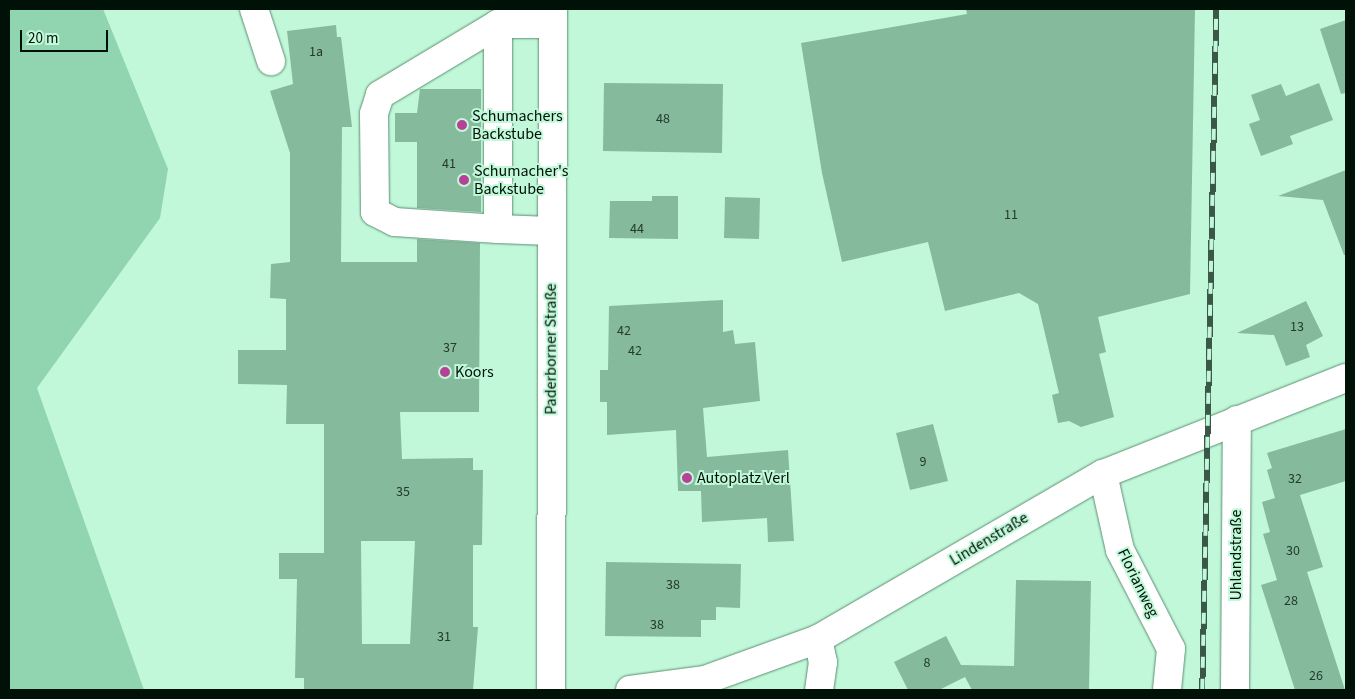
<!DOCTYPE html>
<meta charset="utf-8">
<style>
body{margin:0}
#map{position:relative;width:1355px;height:699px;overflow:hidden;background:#c1f8d9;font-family:"Source Sans 3",sans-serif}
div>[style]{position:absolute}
.green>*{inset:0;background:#91d4b0}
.building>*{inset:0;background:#86ba9d}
.roads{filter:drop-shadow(0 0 1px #5c8f73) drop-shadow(0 0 1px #5c8f73)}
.minor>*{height:28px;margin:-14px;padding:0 14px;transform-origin:14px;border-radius:14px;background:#fff}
.major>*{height:28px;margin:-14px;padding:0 14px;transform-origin:14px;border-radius:14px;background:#fff}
.rail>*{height:5.5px;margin-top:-2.75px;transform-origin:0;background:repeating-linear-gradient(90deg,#c1f8d9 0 11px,#3b5747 0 22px);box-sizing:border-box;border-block:1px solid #3b5747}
.dots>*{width:14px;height:14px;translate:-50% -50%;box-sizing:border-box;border:2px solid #c1f8d9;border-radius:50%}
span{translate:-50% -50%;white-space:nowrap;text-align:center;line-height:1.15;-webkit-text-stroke:4px #c1f8d9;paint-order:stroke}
.number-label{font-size:14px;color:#223b2c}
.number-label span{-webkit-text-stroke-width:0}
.poi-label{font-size:16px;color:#001107}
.left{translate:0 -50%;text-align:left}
.street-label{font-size:16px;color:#001107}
.frame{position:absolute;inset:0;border:10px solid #001107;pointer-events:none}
.scale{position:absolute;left:20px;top:30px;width:88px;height:22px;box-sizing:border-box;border:2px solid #001107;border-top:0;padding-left:6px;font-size:15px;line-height:18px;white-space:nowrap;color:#001107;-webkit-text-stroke:4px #c1f8d9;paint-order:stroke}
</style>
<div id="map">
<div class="green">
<div style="clip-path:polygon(9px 9px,103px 9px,168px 169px,160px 218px,37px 388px,144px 690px,9px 690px)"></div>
</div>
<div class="building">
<div style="clip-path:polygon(966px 9px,1195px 9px,1190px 294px,1098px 317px,1106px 352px,1099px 354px,1114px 417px,1081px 427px,1069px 421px,1058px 423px,1052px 395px,1059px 393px,1038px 304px,1019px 293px,945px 311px,928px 242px,842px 262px,822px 173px,801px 43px,967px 14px)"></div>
<div style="clip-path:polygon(1346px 20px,1346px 93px,1341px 94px,1320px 29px)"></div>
<div style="clip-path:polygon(evenodd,336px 25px,337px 37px,341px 37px,352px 127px,342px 127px,341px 262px,417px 262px,417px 239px,480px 243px,479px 412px,400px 412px,402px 459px,473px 458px,473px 470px,483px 470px,482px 545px,473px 545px,473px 627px,478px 627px,473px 690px,304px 690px,304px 678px,295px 678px,297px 579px,279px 579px,279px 553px,324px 553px,324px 424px,286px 424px,287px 385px,238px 384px,238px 350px,286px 350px,286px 299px,270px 298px,271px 264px,290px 262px,290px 153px,270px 91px,293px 84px,287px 31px,336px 25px,361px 541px,415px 541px,410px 644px,362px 644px,361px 541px)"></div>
<div style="clip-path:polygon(604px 83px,723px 84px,722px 153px,603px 151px)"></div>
<div style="clip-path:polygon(1319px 83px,1333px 120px,1290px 136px,1293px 144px,1261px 156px,1249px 124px,1260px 120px,1251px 95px,1281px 84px,1286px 96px)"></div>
<div style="clip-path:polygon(420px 89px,481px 89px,481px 212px,417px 208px,417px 142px,395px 142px,395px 113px,417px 113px)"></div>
<div style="clip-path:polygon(1346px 170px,1346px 255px,1344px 255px,1323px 200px,1278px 196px)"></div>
<div style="clip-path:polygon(652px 196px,678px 196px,678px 239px,609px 238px,610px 201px,652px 201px)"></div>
<div style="clip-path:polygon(725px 197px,760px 198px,759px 239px,724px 238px)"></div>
<div style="clip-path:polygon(723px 300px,723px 332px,733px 330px,735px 344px,755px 342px,760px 401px,703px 408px,707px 457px,788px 450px,794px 541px,768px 542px,767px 518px,702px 522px,701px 491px,678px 491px,676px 430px,607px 435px,607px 402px,600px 402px,600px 370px,608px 370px,609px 306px)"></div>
<div style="clip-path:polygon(1306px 301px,1323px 336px,1306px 345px,1310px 357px,1286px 366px,1274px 335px,1237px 333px)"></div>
<div style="clip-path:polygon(933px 424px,948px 481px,910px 490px,896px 433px)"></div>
<div style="clip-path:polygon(1346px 429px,1346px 481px,1300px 495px,1323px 567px,1307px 572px,1345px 690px,1295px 690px,1261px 585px,1277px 580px,1263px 534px,1270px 532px,1262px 502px,1275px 498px,1267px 470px,1272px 468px,1267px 453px)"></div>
<div style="clip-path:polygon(606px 562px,741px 564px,740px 608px,716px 607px,716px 620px,701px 620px,701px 637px,605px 636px)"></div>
<div style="clip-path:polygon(1016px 580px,1091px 581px,1089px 690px,972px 690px,965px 677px,939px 690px,908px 690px,894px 662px,946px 636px,961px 665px,1014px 666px)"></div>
</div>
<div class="roads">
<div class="minor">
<div style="left:254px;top:9px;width:55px;rotate:71.9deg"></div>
<div style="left:498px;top:24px;width:138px;rotate:149deg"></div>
<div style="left:380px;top:95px;width:20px;rotate:108deg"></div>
<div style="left:374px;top:114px;width:98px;rotate:89.4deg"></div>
<div style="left:375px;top:212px;width:22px;rotate:27deg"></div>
<div style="left:395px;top:222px;width:103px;rotate:3.9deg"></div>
<div style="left:551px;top:231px;width:53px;rotate:-177.8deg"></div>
<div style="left:498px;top:229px;width:205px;rotate:-90deg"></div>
<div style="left:498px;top:24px;width:55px"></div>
<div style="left:1103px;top:474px;width:78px;rotate:77.4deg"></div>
<div style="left:1120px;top:550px;width:111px;rotate:62.7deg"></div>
<div style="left:1171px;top:649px;width:41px;rotate:95.6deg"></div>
<div style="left:818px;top:639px;width:24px;rotate:78deg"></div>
<div style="left:823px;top:662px;width:28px;rotate:98deg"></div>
<div style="left:630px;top:690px;width:76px;rotate:-7.6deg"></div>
<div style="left:705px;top:680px;width:120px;rotate:-19.9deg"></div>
<div style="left:818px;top:639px;width:329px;rotate:-30.1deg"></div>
<div style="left:1103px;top:474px;width:261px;rotate:-21.6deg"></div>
<div style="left:1235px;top:690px;width:270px;rotate:-89.6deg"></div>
</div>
<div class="major">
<div style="left:551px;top:690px;width:681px;rotate:-89.83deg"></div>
</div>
</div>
<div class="rail">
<div style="left:1202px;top:690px;width:681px;rotate:-88.82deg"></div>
</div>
<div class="dots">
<div style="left:462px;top:125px;background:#b74197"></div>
<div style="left:464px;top:180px;background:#b74197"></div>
<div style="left:445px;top:372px;background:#b74197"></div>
<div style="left:687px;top:478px;background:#b74197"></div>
</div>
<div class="number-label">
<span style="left:316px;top:52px">1a</span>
<span style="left:663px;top:119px">48</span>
<span style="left:449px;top:164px">41</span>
<span style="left:1011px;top:215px">11</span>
<span style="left:637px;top:229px">44</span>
<span style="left:1297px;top:327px">13</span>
<span style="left:624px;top:331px">42</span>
<span style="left:450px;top:348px">37</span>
<span style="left:635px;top:351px">42</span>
<span style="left:923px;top:462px">9</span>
<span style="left:1295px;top:479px">32</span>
<span style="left:403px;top:492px">35</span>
<span style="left:1293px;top:551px">30</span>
<span style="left:673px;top:585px">38</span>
<span style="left:1291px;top:601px">28</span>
<span style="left:657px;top:625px">38</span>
<span style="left:444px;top:637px">31</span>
<span style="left:927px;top:663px">8</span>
<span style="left:1316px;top:676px">26</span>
</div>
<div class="poi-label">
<span class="left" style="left:472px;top:125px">Schumachers<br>Backstube</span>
<span class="left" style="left:474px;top:180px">Schumacher's<br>Backstube</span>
<span class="left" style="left:455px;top:372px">Koors</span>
<span class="left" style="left:697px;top:478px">Autoplatz Verl</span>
</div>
<div class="street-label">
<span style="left:551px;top:349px;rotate:-90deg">Paderborner Straße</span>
<span style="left:989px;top:539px;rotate:-31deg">Lindenstraße</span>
<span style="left:1236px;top:555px;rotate:-90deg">Uhlandstraße</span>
<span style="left:1138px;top:583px;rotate:64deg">Florianweg</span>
</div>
<div class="frame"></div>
<div class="scale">20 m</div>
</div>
